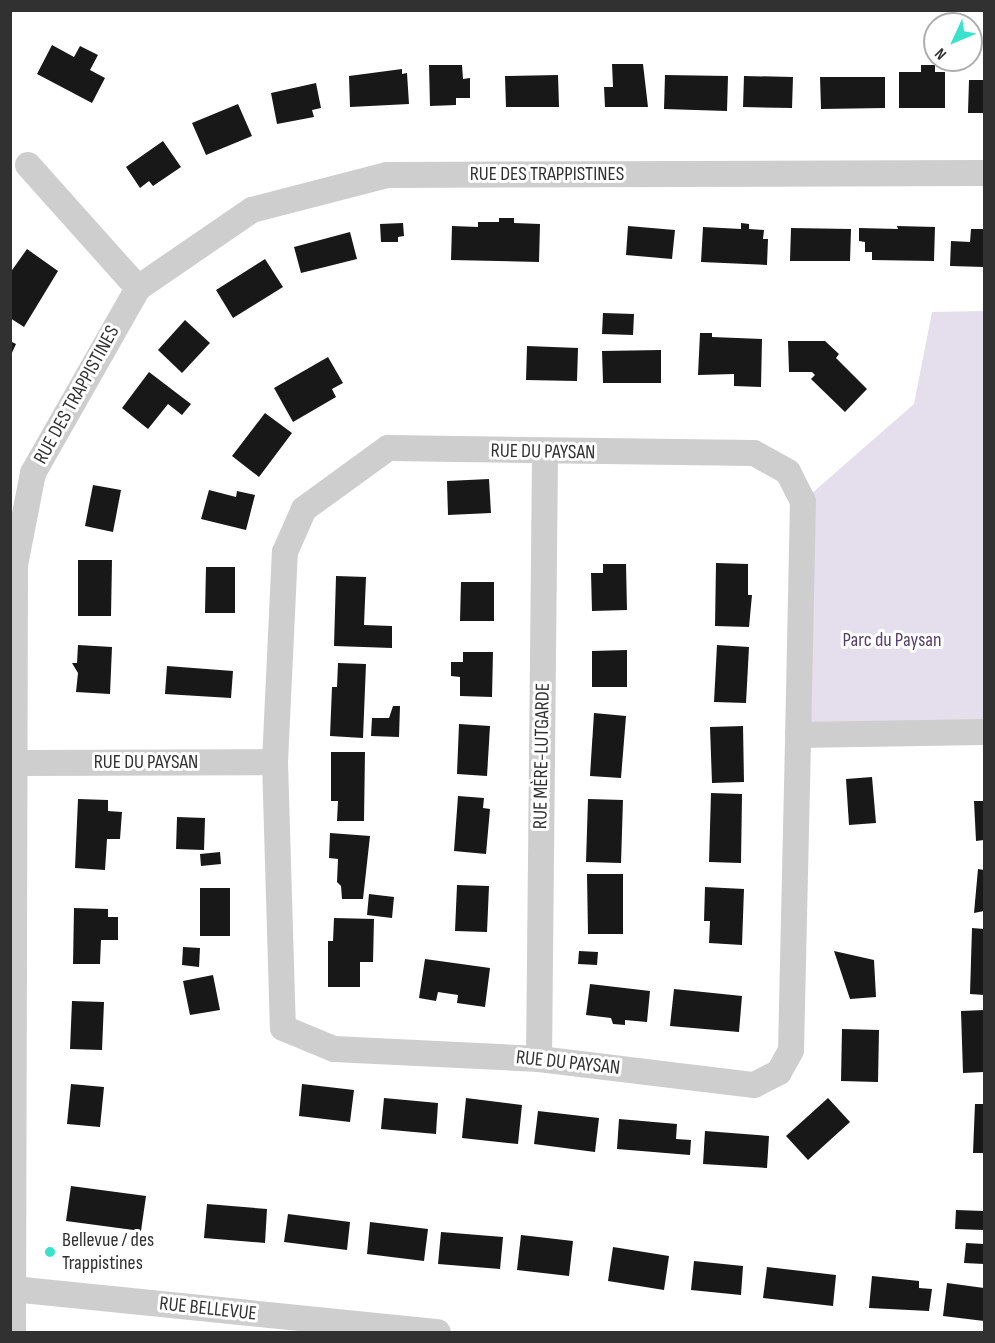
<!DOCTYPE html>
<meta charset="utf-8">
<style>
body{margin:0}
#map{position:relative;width:995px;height:1343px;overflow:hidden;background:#fff;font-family:"Sofia Sans Condensed",sans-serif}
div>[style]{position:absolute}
.green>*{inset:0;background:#e5dfed}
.building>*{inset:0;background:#181818}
.minor>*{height:26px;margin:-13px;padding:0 13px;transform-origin:13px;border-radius:13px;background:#cecece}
.dots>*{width:16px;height:16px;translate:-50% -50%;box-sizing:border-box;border:3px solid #fff;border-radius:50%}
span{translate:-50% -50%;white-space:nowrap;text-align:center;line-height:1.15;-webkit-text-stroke:6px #fff;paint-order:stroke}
.street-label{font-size:20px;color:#313131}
.park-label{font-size:20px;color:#543e6c}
.poi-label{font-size:20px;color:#313131}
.left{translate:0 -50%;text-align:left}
.frame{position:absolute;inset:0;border:12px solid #313131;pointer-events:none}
.north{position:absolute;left:923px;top:12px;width:60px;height:60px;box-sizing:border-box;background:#fff;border:2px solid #adadad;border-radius:50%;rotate:226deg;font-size:16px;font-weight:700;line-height:24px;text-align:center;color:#313131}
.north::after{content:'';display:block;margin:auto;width:21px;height:27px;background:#38e2cd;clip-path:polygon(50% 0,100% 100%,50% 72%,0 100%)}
</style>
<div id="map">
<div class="green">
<div style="clip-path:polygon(984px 311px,984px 732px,798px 735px,803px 501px,914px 404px,932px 312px)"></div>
</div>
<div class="building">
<div style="clip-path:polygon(52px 45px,74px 57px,80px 46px,98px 55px,90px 70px,105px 78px,92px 103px,37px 74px)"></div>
<div style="clip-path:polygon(612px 64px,643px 64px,648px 107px,605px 107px,604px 87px,613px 87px)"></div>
<div style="clip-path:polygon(429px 65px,462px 65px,463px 79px,470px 78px,470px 98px,456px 98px,456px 105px,430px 106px)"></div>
<div style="clip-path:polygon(921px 65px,935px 65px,935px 72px,945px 72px,945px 108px,899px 108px,899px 72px,921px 72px)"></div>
<div style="clip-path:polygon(402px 69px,402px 74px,407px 73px,409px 104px,350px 107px,349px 76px)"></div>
<div style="clip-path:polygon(558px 75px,559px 107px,506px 107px,505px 76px)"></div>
<div style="clip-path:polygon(665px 75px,728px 76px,727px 111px,664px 109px)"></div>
<div style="clip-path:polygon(744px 76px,793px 77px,792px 108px,743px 107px)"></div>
<div style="clip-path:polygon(820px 77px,885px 77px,885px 108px,821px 109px)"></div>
<div style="clip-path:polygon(969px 80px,984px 80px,984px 113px,968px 113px)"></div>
<div style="clip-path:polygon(316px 83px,321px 108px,312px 110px,314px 117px,277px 124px,271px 93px)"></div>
<div style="clip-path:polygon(238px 104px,252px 136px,206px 155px,192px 123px)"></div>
<div style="clip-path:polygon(163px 141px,181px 167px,153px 186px,149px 181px,140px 188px,126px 167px)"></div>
<div style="clip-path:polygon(499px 218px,514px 218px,514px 223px,540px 224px,539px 262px,451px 260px,452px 226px,478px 227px,478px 222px,499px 222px)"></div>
<div style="clip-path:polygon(403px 223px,404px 236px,398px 237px,398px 242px,381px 242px,380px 224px)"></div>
<div style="clip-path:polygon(741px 223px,749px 224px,749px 229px,764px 230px,763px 239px,768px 239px,767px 265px,701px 262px,703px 227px,741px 229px)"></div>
<div style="clip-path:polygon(628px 226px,675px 230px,672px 259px,626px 255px)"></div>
<div style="clip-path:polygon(897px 226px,935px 227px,934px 261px,872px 260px,872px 252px,865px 252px,865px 242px,859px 241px,859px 228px,898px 229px)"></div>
<div style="clip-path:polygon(791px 228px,851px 229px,850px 261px,790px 261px)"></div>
<div style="clip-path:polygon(971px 229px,984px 229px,984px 267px,950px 266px,951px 241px,970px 242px)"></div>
<div style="clip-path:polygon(350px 232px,357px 259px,301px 273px,294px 247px)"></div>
<div style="clip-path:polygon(27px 249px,58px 271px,24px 327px,10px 318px,10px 273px)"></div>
<div style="clip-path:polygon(265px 259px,283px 287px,233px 318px,216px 290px)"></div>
<div style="clip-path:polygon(603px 313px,634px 314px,633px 335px,602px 334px)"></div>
<div style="clip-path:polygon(185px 320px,210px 343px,182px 373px,158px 350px)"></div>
<div style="clip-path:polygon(700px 333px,712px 333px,712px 337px,762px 339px,761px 387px,734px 386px,734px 374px,698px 375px)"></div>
<div style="clip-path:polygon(10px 341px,16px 344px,10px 357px)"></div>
<div style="clip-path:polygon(788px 341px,825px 341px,839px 354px,836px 358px,867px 389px,845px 412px,811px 379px,815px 375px,812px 372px,789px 372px)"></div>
<div style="clip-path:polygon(527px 346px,578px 348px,577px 381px,526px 380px)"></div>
<div style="clip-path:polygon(661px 350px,661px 383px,603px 383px,602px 351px)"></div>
<div style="clip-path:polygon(328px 357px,343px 383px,332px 389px,336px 397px,293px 422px,274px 388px)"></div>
<div style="clip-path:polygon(149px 372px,191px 404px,182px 415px,168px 404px,148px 429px,122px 408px)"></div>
<div style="clip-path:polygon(265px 413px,292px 433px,259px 477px,232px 456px)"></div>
<div style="clip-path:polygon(489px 479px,491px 513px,448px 515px,447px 481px)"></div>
<div style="clip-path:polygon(93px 485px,121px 490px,113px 532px,85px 526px)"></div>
<div style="clip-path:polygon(209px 490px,236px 497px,237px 491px,255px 495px,246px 530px,201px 519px)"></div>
<div style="clip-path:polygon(78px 560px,112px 560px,111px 616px,78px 616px)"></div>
<div style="clip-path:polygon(716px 563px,748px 564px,748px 595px,752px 595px,749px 627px,715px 626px)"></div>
<div style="clip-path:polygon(603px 564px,626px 564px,627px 610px,592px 611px,591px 573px,603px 573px)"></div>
<div style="clip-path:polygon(206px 567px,235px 567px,235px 613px,205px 613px)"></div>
<div style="clip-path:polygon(336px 576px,366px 577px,364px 625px,392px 626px,392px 648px,334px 646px)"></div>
<div style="clip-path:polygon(461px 582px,494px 582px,494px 621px,460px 621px)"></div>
<div style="clip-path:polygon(78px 645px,112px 647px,110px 694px,76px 692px,78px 673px,72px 663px,77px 663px)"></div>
<div style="clip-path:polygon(717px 645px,749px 647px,746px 703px,714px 702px)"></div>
<div style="clip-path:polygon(627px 650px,627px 687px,592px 687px,592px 651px)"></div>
<div style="clip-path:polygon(463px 652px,493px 652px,492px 697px,460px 696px,460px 677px,451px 676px,451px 662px,463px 662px)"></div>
<div style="clip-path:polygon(338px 663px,366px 664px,363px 738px,330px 736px,332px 687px,337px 687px)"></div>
<div style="clip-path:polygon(167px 666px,233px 671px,231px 698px,165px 694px)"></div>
<div style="clip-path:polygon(393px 706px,400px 706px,399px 737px,371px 736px,372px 718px,389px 718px)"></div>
<div style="clip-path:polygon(594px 713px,626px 716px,621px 778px,590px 776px)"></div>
<div style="clip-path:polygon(459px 724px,490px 726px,487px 776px,457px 774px)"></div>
<div style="clip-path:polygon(743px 726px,744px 782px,712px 783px,710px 727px)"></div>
<div style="clip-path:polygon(331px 752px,365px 752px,364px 821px,337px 821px,338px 801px,331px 801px)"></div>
<div style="clip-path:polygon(872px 777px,876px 823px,849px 825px,846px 779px)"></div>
<div style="clip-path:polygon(711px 793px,742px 794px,741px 863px,709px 862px)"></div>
<div style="clip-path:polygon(458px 796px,484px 798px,483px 808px,490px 809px,486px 854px,454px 851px)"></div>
<div style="clip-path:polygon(78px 799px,108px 800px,108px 811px,122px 812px,120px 839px,107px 839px,105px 870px,75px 868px)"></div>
<div style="clip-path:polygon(588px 799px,623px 800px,621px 863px,586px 862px)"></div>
<div style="clip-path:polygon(974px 801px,984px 801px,984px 840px,976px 841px)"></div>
<div style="clip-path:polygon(177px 817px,205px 818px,204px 850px,176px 849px)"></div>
<div style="clip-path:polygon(330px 833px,370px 836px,363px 899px,342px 899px,341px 886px,337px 882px,338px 859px,329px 858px)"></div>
<div style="clip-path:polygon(220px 852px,221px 864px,201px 866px,200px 854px)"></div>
<div style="clip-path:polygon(978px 869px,984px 870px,984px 911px,974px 913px)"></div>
<div style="clip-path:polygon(587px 874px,623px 874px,623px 934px,588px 934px)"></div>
<div style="clip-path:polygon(457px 885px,489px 886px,487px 932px,455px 931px)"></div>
<div style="clip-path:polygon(705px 887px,744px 889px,742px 945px,709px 943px,710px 921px,704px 921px)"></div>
<div style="clip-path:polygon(200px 888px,230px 888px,230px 936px,200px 936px)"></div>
<div style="clip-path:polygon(369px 894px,394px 897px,392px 918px,367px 915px)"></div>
<div style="clip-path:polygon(74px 908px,108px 909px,108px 917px,118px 917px,118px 940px,101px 940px,100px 964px,73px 964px)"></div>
<div style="clip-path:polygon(334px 918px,374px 919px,373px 962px,360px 962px,360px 987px,328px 987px,328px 941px,333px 941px)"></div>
<div style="clip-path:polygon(972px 928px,984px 929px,984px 995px,970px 994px)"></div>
<div style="clip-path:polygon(183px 947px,200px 948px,199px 967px,182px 965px)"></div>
<div style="clip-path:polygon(579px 951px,598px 952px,597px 965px,578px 964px)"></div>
<div style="clip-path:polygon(834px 951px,874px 960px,876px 997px,850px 999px)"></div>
<div style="clip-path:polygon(425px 959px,490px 968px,485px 1007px,457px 1003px,458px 995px,438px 992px,436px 1001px,419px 998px)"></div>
<div style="clip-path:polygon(213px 975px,220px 1010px,190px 1015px,183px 981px)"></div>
<div style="clip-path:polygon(590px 984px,650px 991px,647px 1022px,625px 1020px,625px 1025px,613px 1024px,611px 1018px,586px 1015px)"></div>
<div style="clip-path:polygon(674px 989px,742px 996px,739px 1032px,670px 1026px)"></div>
<div style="clip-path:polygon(72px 1001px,104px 1002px,102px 1050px,70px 1049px)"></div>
<div style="clip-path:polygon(984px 1010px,984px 1072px,963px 1073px,961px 1011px)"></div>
<div style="clip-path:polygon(842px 1029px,879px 1030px,878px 1082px,841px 1081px)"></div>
<div style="clip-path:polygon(71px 1084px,104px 1087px,100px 1127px,67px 1124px)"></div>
<div style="clip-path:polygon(302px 1084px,354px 1090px,350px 1122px,299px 1116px)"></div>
<div style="clip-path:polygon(384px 1098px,438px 1103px,436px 1134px,381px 1129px)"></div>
<div style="clip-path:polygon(466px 1098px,522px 1105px,518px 1144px,462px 1138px)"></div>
<div style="clip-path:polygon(828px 1098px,850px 1122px,808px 1160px,786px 1136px)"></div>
<div style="clip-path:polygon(975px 1104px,984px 1104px,984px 1153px,973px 1153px)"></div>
<div style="clip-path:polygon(538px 1111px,599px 1118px,595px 1152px,534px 1144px)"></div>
<div style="clip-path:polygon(619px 1119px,677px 1124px,676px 1139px,691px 1140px,690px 1155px,617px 1149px)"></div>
<div style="clip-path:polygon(705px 1131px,769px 1136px,767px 1168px,703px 1164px)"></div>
<div style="clip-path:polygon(71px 1186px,146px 1196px,141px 1231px,66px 1221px)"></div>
<div style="clip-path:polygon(207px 1204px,267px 1209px,265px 1243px,204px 1238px)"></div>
<div style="clip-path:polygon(956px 1210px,984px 1211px,984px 1230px,955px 1229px)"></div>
<div style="clip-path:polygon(288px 1214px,350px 1222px,347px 1250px,284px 1242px)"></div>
<div style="clip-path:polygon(370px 1222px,428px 1229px,424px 1261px,367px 1254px)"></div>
<div style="clip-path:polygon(441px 1232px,503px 1237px,500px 1269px,438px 1264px)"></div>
<div style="clip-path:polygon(521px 1235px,573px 1241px,569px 1276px,517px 1270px)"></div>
<div style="clip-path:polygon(966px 1243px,984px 1244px,984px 1264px,964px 1263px)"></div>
<div style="clip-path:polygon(613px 1247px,669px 1256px,664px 1290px,608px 1281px)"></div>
<div style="clip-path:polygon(694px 1261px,743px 1266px,741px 1295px,691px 1290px)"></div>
<div style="clip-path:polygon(767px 1267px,836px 1275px,833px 1306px,763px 1298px)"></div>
<div style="clip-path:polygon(872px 1276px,919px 1281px,919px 1288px,932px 1289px,929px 1311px,869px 1308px)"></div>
<div style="clip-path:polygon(947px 1283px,984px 1288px,984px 1321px,943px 1316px)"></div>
</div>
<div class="minor">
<div style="left:28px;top:165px;width:165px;rotate:48.2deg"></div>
<div style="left:275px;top:762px;width:210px;rotate:-87.3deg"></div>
<div style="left:285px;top:552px;width:47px;rotate:-66.2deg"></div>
<div style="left:304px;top:509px;width:104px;rotate:-36deg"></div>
<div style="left:388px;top:448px;width:366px;rotate:0.8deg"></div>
<div style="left:754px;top:453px;width:39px;rotate:29deg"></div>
<div style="left:788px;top:472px;width:33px;rotate:63deg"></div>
<div style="left:803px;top:501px;width:234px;rotate:91.2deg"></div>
<div style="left:798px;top:735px;width:186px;rotate:-0.9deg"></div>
<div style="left:17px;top:763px;width:258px;rotate:-0.2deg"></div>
<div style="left:275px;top:762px;width:266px;rotate:88.3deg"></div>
<div style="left:283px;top:1028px;width:55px;rotate:22.4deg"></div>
<div style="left:334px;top:1049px;width:205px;rotate:2.8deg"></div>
<div style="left:539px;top:1059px;width:217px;rotate:6.9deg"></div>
<div style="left:754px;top:1085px;width:28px;rotate:-27deg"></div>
<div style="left:779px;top:1072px;width:25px;rotate:-61deg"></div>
<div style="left:791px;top:1050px;width:315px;rotate:-88.7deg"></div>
<div style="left:539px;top:1059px;width:606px;rotate:-89.43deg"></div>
<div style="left:13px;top:1289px;width:427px;rotate:5.8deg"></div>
<div style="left:13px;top:1332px;width:767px;rotate:-89.85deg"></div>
<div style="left:15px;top:565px;width:94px;rotate:-78.9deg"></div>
<div style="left:33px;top:473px;width:213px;rotate:-60.4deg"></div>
<div style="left:138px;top:288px;width:138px;rotate:-34.4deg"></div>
<div style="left:252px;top:210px;width:139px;rotate:-14.5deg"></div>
<div style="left:387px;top:175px;width:597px;rotate:-0.19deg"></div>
</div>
<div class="dots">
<div style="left:50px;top:1252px;background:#38e2cd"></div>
</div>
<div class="street-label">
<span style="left:547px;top:174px">RUE DES TRAPPISTINES</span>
<span style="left:77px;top:395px;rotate:-61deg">RUE DES TRAPPISTINES</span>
<span style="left:543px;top:452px;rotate:1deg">RUE DU PAYSAN</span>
<span style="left:542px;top:756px;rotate:-89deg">RUE MÈRE-LUTGARDE</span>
<span style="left:146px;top:762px">RUE DU PAYSAN</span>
<span style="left:568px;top:1063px;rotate:6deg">RUE DU PAYSAN</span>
<span style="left:208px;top:1309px;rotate:6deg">RUE BELLEVUE</span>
</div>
<div class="park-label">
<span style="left:892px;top:640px">Parc du Paysan</span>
</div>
<div class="poi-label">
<span class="left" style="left:62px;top:1252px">Bellevue / des<br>Trappistines</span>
</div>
<div class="frame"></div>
<div class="north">N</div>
</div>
